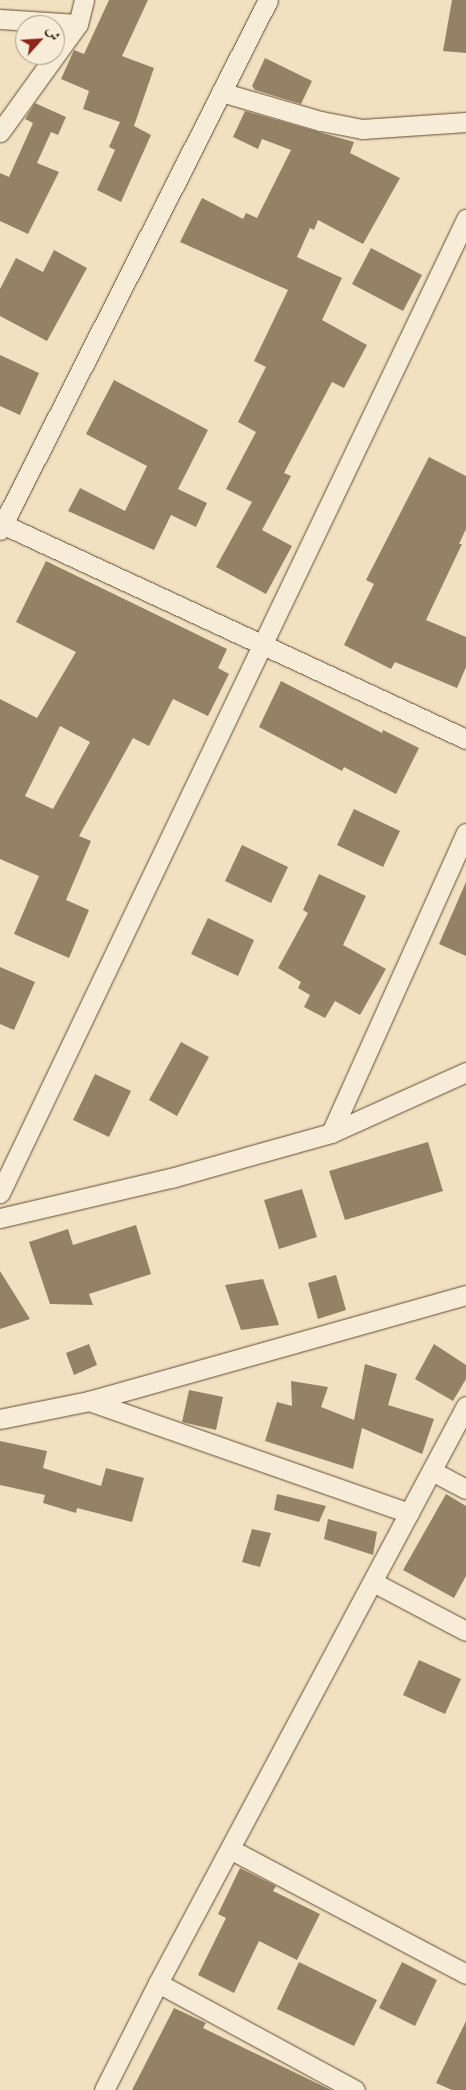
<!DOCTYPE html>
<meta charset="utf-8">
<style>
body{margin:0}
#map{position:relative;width:466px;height:2090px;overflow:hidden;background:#f1e1c1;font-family:"IM FELL Great Primer",Amiri,serif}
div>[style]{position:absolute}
.building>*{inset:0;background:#958265}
.roads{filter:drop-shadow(0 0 1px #614c32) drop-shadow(0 0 1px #614c32)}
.street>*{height:19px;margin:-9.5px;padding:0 9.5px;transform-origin:9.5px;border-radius:9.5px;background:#f6ecd7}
span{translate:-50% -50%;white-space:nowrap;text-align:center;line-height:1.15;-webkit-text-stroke:4px #f6ecd7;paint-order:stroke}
.north{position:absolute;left:15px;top:15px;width:50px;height:50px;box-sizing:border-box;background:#f6ecd7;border:1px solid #a79882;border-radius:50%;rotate:64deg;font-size:14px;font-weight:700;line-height:20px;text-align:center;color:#311b02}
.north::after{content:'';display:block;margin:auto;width:18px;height:22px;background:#8f2418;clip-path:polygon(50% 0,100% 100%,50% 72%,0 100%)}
</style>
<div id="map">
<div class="building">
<div style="clip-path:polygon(109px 0,148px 0,122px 56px,154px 68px,134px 126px,151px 135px,121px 202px,97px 190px,115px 150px,109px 147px,120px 122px,83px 109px,89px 91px,61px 79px,74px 50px,84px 54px)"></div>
<div style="clip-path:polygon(452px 0,466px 0,466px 53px,443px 51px)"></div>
<div style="clip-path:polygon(265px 58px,312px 81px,301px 104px,255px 90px,252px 86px)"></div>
<div style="clip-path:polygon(35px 103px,66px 117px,58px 135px,51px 132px,37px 163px,59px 172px,28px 234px,0 221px,0 173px,9px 177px,33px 123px,25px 119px)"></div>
<div style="clip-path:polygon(245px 111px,354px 142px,350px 153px,400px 178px,363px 244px,318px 220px,314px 230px,310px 228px,297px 257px,342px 278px,322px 320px,367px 345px,344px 388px,332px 382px,284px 473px,291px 476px,262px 530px,292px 546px,266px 594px,216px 567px,252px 502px,226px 489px,256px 432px,238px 422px,266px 367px,254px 361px,288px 290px,180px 242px,202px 198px,243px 219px,246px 213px,257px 218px,291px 150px,262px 139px,258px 149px,233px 137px)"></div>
<div style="clip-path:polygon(371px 248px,422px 275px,403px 311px,352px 284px)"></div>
<div style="clip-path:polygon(54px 250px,87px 268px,47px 341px,0 316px,0 289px,16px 258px,43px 272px)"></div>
<div style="clip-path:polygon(0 355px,39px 373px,20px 415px,0 406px)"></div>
<div style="clip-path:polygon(114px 380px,208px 430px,178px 489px,207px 503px,196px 527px,171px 515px,154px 550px,68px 511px,80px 488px,125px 511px,147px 466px,86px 434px)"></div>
<div style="clip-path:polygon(429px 457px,466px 476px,466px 529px,459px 544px,462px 544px,426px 620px,466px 637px,466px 667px,457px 688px,395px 662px,391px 669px,344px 645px,374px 584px,366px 580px)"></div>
<div style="clip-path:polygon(evenodd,46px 561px,227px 649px,218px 668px,229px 674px,208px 716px,173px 699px,149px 746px,133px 738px,79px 836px,91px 841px,66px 900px,89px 910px,69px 958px,14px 934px,39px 876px,0 859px,0 699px,37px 718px,76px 652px,16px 622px,46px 561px,60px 726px,90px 742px,53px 809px,25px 796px,60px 726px)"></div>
<div style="clip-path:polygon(281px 681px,382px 733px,383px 730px,419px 748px,396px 794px,344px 767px,342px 771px,259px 727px)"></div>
<div style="clip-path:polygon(354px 809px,400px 831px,383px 867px,337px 845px)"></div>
<div style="clip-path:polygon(242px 845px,288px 867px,271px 903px,225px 881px)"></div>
<div style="clip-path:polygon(319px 874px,366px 896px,343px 945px,386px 969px,360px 1015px,335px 1001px,325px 1018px,304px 1007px,310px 995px,298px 988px,301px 982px,278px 968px,308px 913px,303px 910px)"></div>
<div style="clip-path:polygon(466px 882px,466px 956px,439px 944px)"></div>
<div style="clip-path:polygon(208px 918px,254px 940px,238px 976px,191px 954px)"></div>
<div style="clip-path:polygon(0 967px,35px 982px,14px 1030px,0 1024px)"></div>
<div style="clip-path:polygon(181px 1042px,209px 1057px,177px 1116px,149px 1100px)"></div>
<div style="clip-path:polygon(95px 1074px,131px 1091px,109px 1137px,73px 1120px)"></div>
<div style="clip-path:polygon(428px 1142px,443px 1191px,345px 1220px,329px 1171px)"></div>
<div style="clip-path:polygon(302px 1189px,317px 1237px,279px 1249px,264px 1200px)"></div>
<div style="clip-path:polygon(136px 1225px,151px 1274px,89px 1294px,93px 1305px,50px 1304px,29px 1242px,68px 1229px,73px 1245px)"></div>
<div style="clip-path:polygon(0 1271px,30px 1319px,0 1329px)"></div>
<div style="clip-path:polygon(336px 1275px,346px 1310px,318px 1319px,308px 1283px)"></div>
<div style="clip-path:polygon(263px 1279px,279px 1325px,241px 1330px,225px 1285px)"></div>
<div style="clip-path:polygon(89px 1344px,97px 1365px,74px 1375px,66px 1353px)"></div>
<div style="clip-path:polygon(434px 1344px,466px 1365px,466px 1379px,453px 1401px,415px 1379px)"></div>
<div style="clip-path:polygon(365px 1364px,397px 1374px,388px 1405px,434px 1419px,422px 1454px,362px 1428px,353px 1469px,265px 1441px,277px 1402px,292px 1406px,291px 1381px,328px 1387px,321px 1407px,354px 1420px)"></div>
<div style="clip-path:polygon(189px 1390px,223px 1397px,216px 1430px,182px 1422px)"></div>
<div style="clip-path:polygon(0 1441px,47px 1451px,43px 1468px,101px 1486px,106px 1468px,144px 1478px,132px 1522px,77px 1508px,76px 1513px,43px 1503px,45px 1495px,0 1485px)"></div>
<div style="clip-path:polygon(277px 1494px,326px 1506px,319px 1522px,274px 1510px)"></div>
<div style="clip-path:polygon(446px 1494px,466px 1506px,466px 1576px,454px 1598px,403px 1570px)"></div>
<div style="clip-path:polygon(328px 1519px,377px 1532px,373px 1555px,324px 1539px)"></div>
<div style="clip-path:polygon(252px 1529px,271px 1533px,260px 1567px,242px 1562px)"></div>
<div style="clip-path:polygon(419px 1660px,461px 1679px,445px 1714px,403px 1695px)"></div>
<div style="clip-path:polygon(240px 1868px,276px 1886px,273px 1891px,320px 1914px,297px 1960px,259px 1941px,234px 1993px,198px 1975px,226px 1918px,218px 1914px)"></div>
<div style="clip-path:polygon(299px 1962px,377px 2000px,354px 2046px,277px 2009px)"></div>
<div style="clip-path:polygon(402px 1962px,437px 1980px,415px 2026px,379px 2008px)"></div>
<div style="clip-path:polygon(174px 2008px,206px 2023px,203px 2028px,331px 2090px,132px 2090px)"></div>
<div style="clip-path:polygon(466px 2021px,466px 2090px,452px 2090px,436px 2083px)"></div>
</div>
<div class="roads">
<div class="street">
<div style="left:0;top:19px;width:78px;rotate:3.7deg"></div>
<div style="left:221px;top:92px;width:104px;rotate:16.2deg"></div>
<div style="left:321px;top:121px;width:42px;rotate:11deg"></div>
<div style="left:362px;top:129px;width:104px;rotate:-3.9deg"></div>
<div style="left:0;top:132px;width:133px;rotate:-54.2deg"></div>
<div style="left:78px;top:24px;width:25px;rotate:-76deg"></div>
<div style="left:0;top:523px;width:514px;rotate:24.87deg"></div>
<div style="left:0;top:530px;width:594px;rotate:-63.18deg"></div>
<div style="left:331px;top:1133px;width:329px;rotate:-65.8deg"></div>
<div style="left:0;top:1193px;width:1080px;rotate:-64.43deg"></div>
<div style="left:0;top:1218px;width:176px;rotate:-13.2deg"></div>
<div style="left:171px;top:1178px;width:166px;rotate:-15.7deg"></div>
<div style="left:331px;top:1133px;width:148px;rotate:-24.3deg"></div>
<div style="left:0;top:1419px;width:91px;rotate:-11.4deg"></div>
<div style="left:432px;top:1471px;width:38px;rotate:28deg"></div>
<div style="left:409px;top:1513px;width:339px;rotate:-160.7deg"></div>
<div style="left:89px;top:1401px;width:392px;rotate:-15.7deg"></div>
<div style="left:373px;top:1582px;width:105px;rotate:27.8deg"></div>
<div style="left:230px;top:1849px;width:267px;rotate:27.9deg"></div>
<div style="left:158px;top:1983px;width:654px;rotate:-61.91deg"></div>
<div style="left:104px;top:2090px;width:120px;rotate:-63.2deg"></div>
<div style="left:158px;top:1983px;width:224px;rotate:28.5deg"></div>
</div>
</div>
<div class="north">ش</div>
</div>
